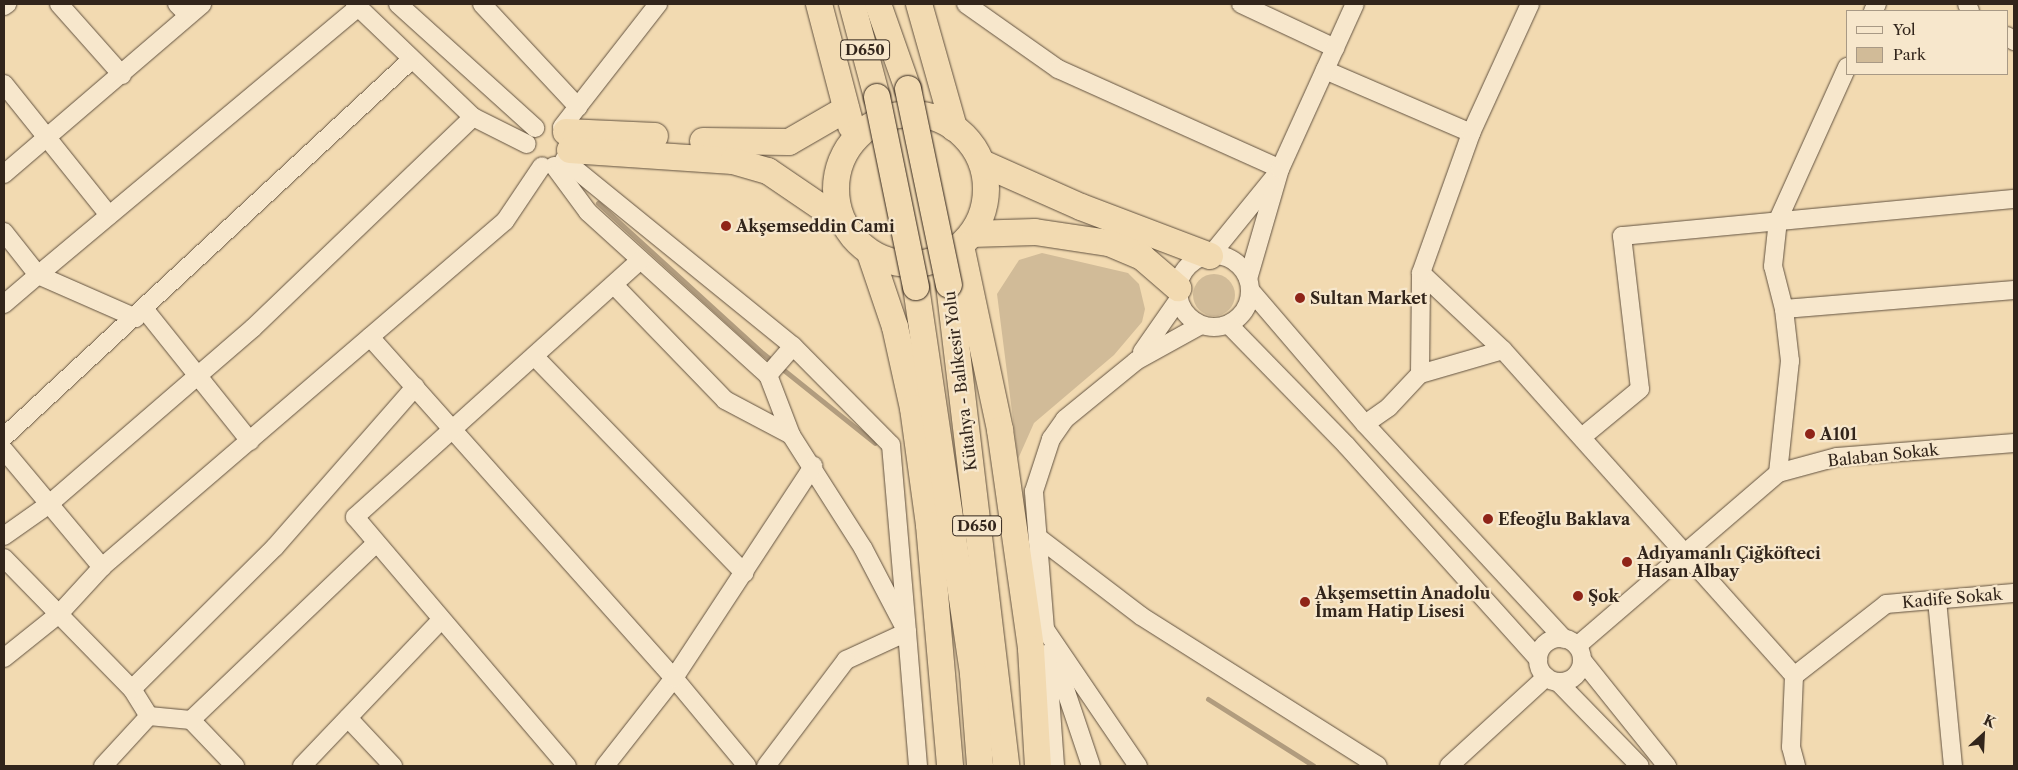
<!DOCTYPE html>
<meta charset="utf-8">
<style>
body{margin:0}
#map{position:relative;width:2018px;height:770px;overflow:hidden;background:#f2dab1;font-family:"Libre Caslon Text",serif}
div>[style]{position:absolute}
.green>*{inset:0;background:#d1bb98}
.round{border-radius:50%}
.stream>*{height:5px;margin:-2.5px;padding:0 2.5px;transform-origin:2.5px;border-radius:2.5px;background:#b19c7e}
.roads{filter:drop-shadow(0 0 1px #625240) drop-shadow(0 0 1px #625240)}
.minor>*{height:18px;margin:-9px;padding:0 9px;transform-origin:9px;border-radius:9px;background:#f7e7cc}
.minor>.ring{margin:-9px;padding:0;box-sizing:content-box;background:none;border:18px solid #f7e7cc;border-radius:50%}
.highway>*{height:26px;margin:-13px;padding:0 13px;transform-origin:13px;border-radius:13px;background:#f2dab1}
.highway>.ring{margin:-13px;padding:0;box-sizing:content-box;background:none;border:26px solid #f2dab1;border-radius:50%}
.bridges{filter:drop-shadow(0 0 1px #32251b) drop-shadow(0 0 1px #32251b)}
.highway-bridge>*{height:26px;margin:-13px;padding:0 13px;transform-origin:13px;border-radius:13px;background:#f2dab1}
.dots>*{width:14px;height:14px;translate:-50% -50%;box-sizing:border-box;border:2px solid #f7e7cc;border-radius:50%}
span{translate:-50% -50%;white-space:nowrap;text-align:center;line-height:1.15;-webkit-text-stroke:4.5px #f7e7cc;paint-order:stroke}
.shield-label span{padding:1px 4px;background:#f7e7cc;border:1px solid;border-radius:4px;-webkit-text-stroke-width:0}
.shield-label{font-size:15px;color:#32251b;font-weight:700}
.poi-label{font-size:16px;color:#32251b;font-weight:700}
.left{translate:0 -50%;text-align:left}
.street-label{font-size:16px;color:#32251b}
.frame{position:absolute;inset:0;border:5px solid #32251b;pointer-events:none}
.legend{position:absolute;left:1846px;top:10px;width:162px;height:65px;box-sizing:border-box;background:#f7e7cc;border:1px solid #a89985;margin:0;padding:6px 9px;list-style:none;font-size:15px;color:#32251b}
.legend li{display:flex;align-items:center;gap:10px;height:25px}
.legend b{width:25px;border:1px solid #a89985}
.north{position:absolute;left:1958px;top:710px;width:50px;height:50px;-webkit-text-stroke:4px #f7e7cc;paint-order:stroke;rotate:25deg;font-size:14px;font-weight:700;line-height:20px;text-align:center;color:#32251b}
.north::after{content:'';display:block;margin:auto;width:18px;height:22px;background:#32251b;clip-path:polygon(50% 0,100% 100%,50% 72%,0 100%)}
</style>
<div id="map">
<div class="green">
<div style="clip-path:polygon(1042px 253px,1128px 273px,1139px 284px,1145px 309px,1142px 322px,1114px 355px,1034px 423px,1018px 459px,997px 294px,1019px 260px)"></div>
<div class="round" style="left:1193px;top:274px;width:42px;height:42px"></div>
</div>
<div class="stream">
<div style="left:598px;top:203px;width:219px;rotate:42.4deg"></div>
<div style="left:760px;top:351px;width:147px;rotate:38.7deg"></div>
<div style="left:1208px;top:699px;width:125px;rotate:32.3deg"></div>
</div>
<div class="roads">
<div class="minor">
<div style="left:59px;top:4px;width:95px;rotate:48.4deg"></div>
<div style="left:177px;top:4px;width:16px;rotate:45deg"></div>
<div style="left:355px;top:4px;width:163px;rotate:43.8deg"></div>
<div style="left:473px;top:117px;width:60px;rotate:26.6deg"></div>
<div style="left:398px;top:4px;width:185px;rotate:42.1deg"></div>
<div style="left:482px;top:4px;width:141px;rotate:47deg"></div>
<div style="left:966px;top:4px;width:113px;rotate:35.2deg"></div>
<div style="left:1058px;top:69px;width:243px;rotate:24.2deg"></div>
<div style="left:1241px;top:4px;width:104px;rotate:25.1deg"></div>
<div style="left:1967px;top:4px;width:8px;rotate:67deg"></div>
<div style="left:4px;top:6px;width:4px;rotate:-34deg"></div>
<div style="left:1873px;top:11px;width:8px;rotate:-60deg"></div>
<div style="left:2007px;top:36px;width:9px;rotate:36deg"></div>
<div style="left:1325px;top:70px;width:159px;rotate:23.3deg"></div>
<div style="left:4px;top:84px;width:168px;rotate:51.3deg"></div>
<div style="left:562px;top:127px;width:156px;rotate:-52deg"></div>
<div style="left:564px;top:160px;width:295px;rotate:39.1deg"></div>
<div style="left:793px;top:346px;width:139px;rotate:45.3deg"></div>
<div style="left:891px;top:445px;width:188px;rotate:85.1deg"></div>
<div style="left:907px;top:632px;width:67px;rotate:155.3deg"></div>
<div style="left:846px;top:660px;width:133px;rotate:127deg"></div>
<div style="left:554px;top:166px;width:57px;rotate:53.5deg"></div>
<div style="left:588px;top:212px;width:243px;rotate:42.2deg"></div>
<div style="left:768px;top:375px;width:64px;rotate:69deg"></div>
<div style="left:791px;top:435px;width:134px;rotate:57.5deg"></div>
<div style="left:863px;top:548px;width:95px;rotate:62.4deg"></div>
<div style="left:907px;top:632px;width:134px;rotate:85.3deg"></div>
<div style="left:4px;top:174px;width:261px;rotate:-40.6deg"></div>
<div style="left:4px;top:232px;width:55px;rotate:51.7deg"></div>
<div style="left:38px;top:275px;width:45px;rotate:139.5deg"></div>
<div class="ring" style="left:1178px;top:255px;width:54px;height:54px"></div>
<div style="left:1210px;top:256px;width:103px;rotate:-50.9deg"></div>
<div style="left:1421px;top:273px;width:112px;rotate:43.2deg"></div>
<div style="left:1503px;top:350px;width:437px;rotate:48.2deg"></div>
<div style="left:1794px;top:676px;width:71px;rotate:92.4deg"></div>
<div style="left:1791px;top:747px;width:20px;rotate:75deg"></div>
<div style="left:1248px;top:279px;width:115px;rotate:-73.8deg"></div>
<div style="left:1280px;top:169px;width:181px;rotate:-65.6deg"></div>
<div style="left:614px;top:285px;width:160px;rotate:46deg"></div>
<div style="left:725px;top:400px;width:75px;rotate:27.9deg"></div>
<div style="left:1251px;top:291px;width:175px;rotate:49.4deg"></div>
<div style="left:1365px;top:424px;width:293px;rotate:47.2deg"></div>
<div style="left:1784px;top:309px;width:231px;rotate:-4.7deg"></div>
<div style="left:145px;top:310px;width:168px;rotate:51.3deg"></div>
<div style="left:136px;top:318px;width:107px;rotate:-156.3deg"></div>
<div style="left:38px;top:275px;width:418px;rotate:-39.9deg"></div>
<div style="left:1229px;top:325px;width:168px;rotate:45.7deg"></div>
<div style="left:1346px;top:445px;width:288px;rotate:48.1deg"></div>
<div style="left:370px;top:337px;width:457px;rotate:48.3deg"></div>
<div style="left:674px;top:678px;width:114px;rotate:50.3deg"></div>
<div style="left:1142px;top:352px;width:65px;rotate:-55.1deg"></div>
<div style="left:535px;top:357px;width:301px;rotate:45.9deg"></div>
<div style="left:1420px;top:374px;width:101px;rotate:-89.4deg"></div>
<div style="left:1421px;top:273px;width:149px;rotate:-70.3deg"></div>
<div style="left:1471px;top:133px;width:142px;rotate:-65.4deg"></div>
<div style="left:768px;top:375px;width:38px;rotate:-49deg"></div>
<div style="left:1365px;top:424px;width:29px;rotate:-35deg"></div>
<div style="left:1389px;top:407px;width:45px;rotate:-46.8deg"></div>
<div style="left:1420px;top:374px;width:86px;rotate:-16.1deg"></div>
<div style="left:4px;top:437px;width:556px;rotate:-42.81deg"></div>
<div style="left:1582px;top:437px;width:75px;rotate:-39.6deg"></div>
<div style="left:1640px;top:389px;width:154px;rotate:-96.7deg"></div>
<div style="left:1622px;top:236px;width:394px;rotate:-5.4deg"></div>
<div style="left:4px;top:450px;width:153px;rotate:50.1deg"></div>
<div style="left:1778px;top:473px;width:113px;rotate:-83.9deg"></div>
<div style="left:1790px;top:361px;width:52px;rotate:-96.6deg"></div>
<div style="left:1784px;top:309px;width:44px;rotate:-104.3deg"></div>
<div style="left:1773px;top:266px;width:46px;rotate:-83.8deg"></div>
<div style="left:1778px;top:220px;width:168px;rotate:-65.7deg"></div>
<div style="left:4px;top:536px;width:54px;rotate:-35.2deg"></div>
<div style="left:48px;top:505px;width:271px;rotate:-40.8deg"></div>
<div style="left:253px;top:328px;width:305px;rotate:-43.8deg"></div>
<div style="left:1039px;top:538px;width:128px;rotate:37.4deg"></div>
<div style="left:1141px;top:616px;width:280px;rotate:32.3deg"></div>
<div style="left:4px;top:558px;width:183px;rotate:45.7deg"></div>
<div style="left:132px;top:689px;width:32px;rotate:58deg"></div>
<div style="left:149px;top:716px;width:68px;rotate:132.6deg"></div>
<div style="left:1937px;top:600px;width:167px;rotate:84.5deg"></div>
<div class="ring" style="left:1538px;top:638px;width:26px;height:26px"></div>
<div style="left:1577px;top:646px;width:265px;rotate:-40.7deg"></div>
<div style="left:1778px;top:473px;width:61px;rotate:-15.2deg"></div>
<div style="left:1837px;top:457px;width:178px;rotate:-4.5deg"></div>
<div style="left:1052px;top:650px;width:122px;rotate:71.4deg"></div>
<div style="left:1047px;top:654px;width:112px;rotate:85.9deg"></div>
<div style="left:4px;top:658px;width:70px;rotate:-38.7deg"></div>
<div style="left:59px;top:614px;width:64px;rotate:-47.5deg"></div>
<div style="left:102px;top:567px;width:531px;rotate:-40.65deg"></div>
<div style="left:505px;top:221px;width:66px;rotate:-56.1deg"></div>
<div style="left:1582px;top:660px;width:136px;rotate:51.3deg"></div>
<div style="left:1794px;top:676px;width:117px;rotate:-38deg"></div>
<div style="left:1886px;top:604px;width:128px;rotate:-4.9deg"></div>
<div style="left:1558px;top:682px;width:117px;rotate:45.7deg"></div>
<div style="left:132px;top:689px;width:202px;rotate:-44.8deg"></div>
<div style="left:275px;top:547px;width:213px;rotate:-48.8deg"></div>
<div style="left:149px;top:716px;width:42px;rotate:5.4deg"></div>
<div style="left:191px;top:720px;width:64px;rotate:46.3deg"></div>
<div style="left:348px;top:718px;width:66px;rotate:46.8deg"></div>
<div style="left:191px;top:720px;width:256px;rotate:-43.7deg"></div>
<div style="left:302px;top:766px;width:200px;rotate:-46.4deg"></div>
<div style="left:567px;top:766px;width:327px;rotate:-130.4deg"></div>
<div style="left:355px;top:517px;width:384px;rotate:-42deg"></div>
<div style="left:605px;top:766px;width:112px;rotate:-51.9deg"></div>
<div style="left:674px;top:678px;width:254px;rotate:-56.7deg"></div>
<div style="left:1138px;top:766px;width:166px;rotate:-124.2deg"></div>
<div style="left:1045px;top:629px;width:138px;rotate:-94.6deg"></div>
<div style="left:1034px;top:491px;width:55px;rotate:-71.9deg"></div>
<div style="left:1051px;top:439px;width:24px;rotate:-55deg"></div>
<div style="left:1065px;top:419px;width:92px;rotate:-39.2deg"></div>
<div style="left:1136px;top:361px;width:74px;rotate:-29deg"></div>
<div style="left:1449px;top:766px;width:132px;rotate:-42.5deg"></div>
</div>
<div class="highway">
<div style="left:819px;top:4px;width:126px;rotate:75.3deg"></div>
<div style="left:852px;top:4px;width:96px;rotate:75deg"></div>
<div style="left:878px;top:4px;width:90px;rotate:70.6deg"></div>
<div style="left:919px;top:4px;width:129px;rotate:74.2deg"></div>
<div class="ring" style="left:836px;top:114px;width:124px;height:124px"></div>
<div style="left:566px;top:132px;width:89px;rotate:2.6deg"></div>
<div style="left:703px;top:141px;width:86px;rotate:0.7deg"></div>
<div style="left:789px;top:142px;width:66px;rotate:-30.1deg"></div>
<div style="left:570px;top:150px;width:163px;rotate:3.9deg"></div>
<div style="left:733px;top:161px;width:36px;rotate:16deg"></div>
<div style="left:768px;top:171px;width:91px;rotate:34.2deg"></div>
<div style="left:982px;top:163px;width:108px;rotate:24deg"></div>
<div style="left:1081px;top:207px;width:138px;rotate:20.8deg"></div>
<div style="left:972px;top:234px;width:63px;rotate:-1.8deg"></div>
<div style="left:1035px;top:232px;width:75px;rotate:8.5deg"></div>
<div style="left:1109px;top:243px;width:36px;rotate:23deg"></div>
<div style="left:1142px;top:257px;width:48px;rotate:40.7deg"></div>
<div style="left:961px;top:246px;width:188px;rotate:78deg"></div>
<div style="left:1000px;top:430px;width:221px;rotate:81.9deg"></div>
<div style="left:1031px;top:649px;width:117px;rotate:86.6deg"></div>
<div style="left:870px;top:253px;width:78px;rotate:71.3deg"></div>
<div style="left:895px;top:327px;width:83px;rotate:77.5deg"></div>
<div style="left:913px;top:408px;width:118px;rotate:82.2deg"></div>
<div style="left:929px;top:525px;width:242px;rotate:85deg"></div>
<div style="left:949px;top:285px;width:484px;rotate:83.2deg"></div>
<div style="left:916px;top:287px;width:391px;rotate:81.6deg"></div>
<div style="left:973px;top:674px;width:92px;rotate:85.6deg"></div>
</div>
</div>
<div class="bridges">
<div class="highway-bridge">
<div style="left:908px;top:89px;width:200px;rotate:78.2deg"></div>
<div style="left:877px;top:97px;width:194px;rotate:78.4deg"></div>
</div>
</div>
<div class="dots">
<div style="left:726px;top:226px;background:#8f2418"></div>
<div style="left:1300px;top:298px;background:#8f2418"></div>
<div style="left:1810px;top:434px;background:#8f2418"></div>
<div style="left:1488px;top:519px;background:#8f2418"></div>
<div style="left:1627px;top:562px;background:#8f2418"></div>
<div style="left:1578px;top:596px;background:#8f2418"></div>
<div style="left:1305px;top:602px;background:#8f2418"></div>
</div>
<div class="shield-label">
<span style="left:865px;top:50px">D650</span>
<span style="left:977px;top:526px">D650</span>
</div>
<div class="poi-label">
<span class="left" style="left:736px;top:226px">Akşemseddin Cami</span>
<span class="left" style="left:1310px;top:298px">Sultan Market</span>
<span class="left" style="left:1820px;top:434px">A101</span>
<span class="left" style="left:1498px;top:519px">Efeoğlu Baklava</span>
<span class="left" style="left:1637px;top:562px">Adıyamanlı Çiğköfteci<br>Hasan Albay</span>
<span class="left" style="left:1315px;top:602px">Akşemsettin Anadolu<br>İmam Hatip Lisesi</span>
<span class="left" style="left:1588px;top:596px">Şok</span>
</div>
<div class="street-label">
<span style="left:960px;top:381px;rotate:-97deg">Kütahya - Balıkesir Yolu</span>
<span style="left:1883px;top:455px;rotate:-6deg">Balaban Sokak</span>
<span style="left:1952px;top:598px;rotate:-5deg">Kadife Sokak</span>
</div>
<div class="frame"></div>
<ul class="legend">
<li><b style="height:6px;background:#f7e7cc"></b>Yol</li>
<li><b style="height:14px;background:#d1bb98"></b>Park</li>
</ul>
<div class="north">K</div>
</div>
